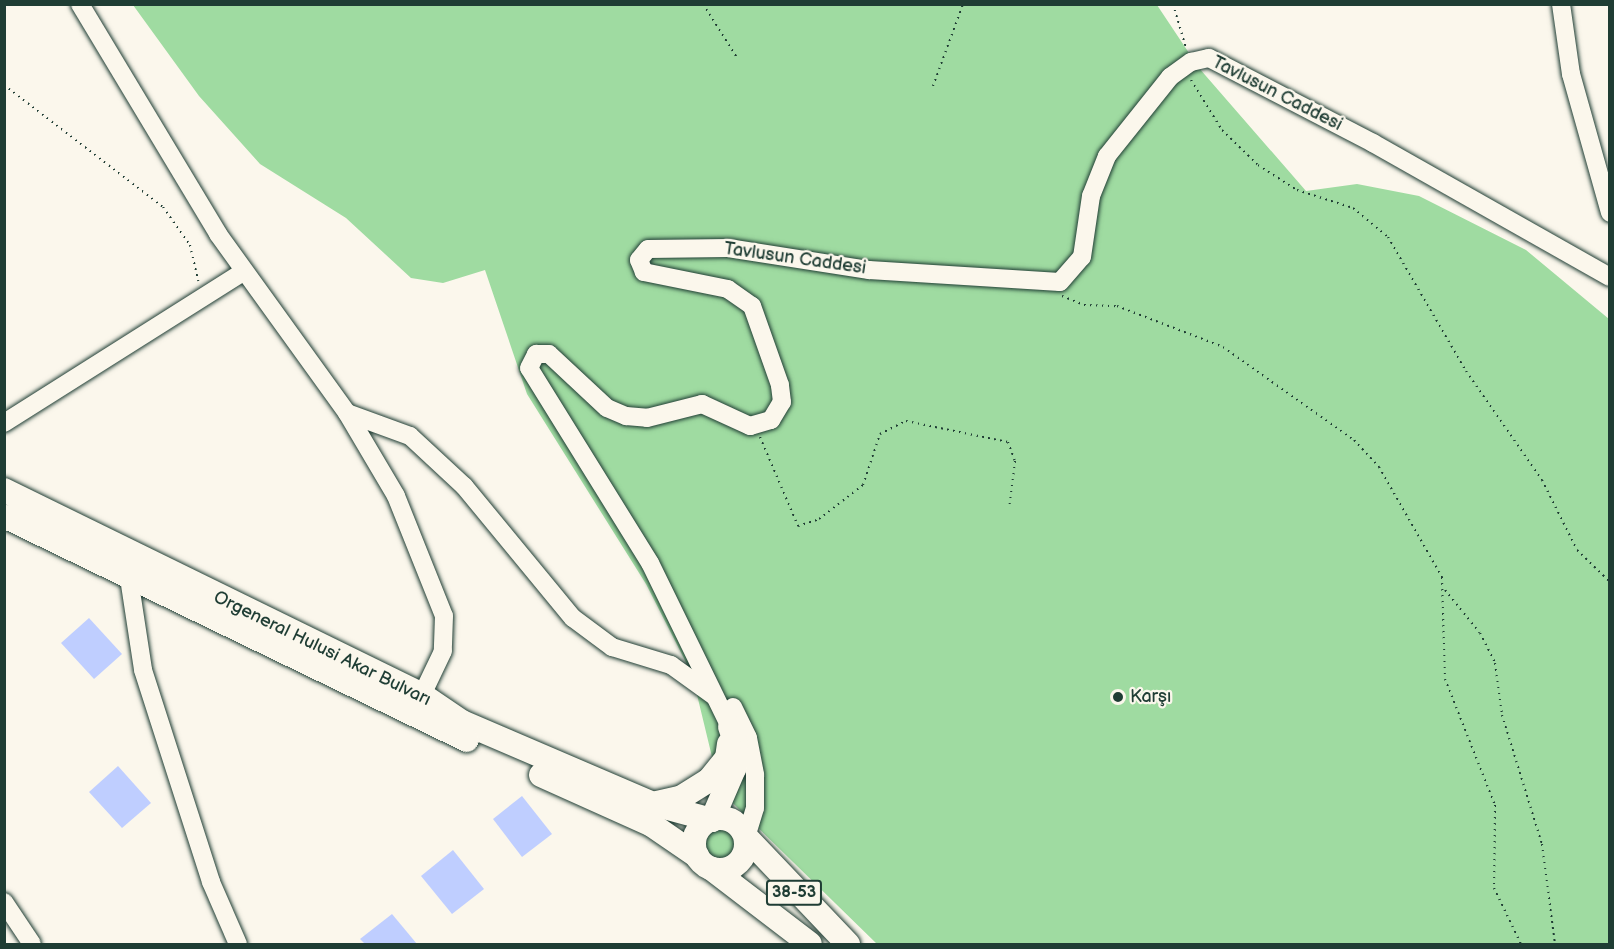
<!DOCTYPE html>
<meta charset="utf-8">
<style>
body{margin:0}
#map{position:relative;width:1614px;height:949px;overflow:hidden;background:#fbf7ec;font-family:"Balsamiq Sans",sans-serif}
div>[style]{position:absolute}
.green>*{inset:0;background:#9fdba1}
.round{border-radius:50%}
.building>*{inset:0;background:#bfceff}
.path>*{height:2px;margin-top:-1px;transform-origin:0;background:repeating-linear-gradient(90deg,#1f3d34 0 1.5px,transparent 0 6px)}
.roads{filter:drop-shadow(0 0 2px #1f3d34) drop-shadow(0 0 2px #1f3d34)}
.minor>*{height:18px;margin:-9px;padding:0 9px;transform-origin:9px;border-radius:9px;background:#fbf7ec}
.major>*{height:24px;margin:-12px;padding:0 12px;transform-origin:12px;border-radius:12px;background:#fbf7ec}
.major>.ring{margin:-12px;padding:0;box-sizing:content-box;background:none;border:24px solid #fbf7ec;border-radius:50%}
.dots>*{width:16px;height:16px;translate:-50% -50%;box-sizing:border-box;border:3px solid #fbf7ec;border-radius:50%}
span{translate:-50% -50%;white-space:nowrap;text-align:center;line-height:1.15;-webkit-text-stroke:4.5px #fbf7ec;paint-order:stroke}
.shield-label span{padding:2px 4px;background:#fbf7ec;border:2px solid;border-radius:4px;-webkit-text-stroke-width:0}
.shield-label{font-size:16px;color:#1f3d34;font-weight:700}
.street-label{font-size:18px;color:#1f3d34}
.poi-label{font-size:18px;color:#1f3d34}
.left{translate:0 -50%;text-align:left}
.frame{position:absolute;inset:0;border:6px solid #1f3d34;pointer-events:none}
</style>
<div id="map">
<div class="green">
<div style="clip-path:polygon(133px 5px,1157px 5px,1199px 68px,1306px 191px,1357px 184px,1419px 196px,1526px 250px,1609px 319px,1609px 944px,877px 944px,703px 774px,713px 761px,692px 674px,646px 584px,527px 394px,485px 270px,443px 283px,411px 278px,346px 218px,260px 164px,199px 96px)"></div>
<div class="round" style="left:700px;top:822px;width:42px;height:42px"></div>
</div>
<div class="building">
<div style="clip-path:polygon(89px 618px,122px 654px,94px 679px,61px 643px)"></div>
<div style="clip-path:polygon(118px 766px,151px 803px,122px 828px,89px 792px)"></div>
<div style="clip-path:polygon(522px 796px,552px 834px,522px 857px,493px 819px)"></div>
<div style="clip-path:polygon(453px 850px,484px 889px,452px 914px,421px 876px)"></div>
<div style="clip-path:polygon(392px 914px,417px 944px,365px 944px,360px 939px)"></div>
</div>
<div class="path">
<div style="left:703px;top:4px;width:62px;rotate:57.6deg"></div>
<div style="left:1173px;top:4px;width:46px;rotate:73.5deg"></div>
<div style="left:1191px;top:80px;width:59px;rotate:58.2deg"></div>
<div style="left:1222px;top:130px;width:50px;rotate:44.2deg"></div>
<div style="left:1258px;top:165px;width:46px;rotate:32.7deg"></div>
<div style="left:1297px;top:190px;width:59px;rotate:17.8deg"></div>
<div style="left:1353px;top:208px;width:45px;rotate:39.6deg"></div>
<div style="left:1388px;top:237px;width:155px;rotate:59.8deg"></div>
<div style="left:1466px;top:371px;width:133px;rotate:55.1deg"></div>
<div style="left:1542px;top:480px;width:78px;rotate:63.4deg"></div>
<div style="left:1577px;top:550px;width:46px;rotate:44.1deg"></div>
<div style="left:4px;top:85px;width:200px;rotate:37.5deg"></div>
<div style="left:163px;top:207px;width:47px;rotate:54.6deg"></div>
<div style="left:190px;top:245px;width:37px;rotate:77deg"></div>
<div style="left:933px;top:86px;width:87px;rotate:-69.9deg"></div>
<div style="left:1062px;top:296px;width:24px;rotate:22deg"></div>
<div style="left:1084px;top:305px;width:33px;rotate:2deg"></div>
<div style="left:1117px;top:306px;width:114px;rotate:21.1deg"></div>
<div style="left:1223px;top:347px;width:161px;rotate:35.4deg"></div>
<div style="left:1354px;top:440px;width:37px;rotate:47deg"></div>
<div style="left:1379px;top:467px;width:127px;rotate:60.2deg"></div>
<div style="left:1442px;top:577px;width:102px;rotate:88.3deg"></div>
<div style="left:1445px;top:679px;width:136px;rotate:68.4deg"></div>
<div style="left:1495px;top:805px;width:83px;rotate:90.7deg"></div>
<div style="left:1494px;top:888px;width:62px;rotate:64.3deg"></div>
<div style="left:760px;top:437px;width:97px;rotate:66.9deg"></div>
<div style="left:798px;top:526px;width:22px;rotate:-18deg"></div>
<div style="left:819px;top:519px;width:56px;rotate:-37.7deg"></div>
<div style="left:863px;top:485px;width:54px;rotate:-71.6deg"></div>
<div style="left:880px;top:434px;width:29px;rotate:-27deg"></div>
<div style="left:906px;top:421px;width:104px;rotate:11.6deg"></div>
<div style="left:1008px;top:442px;width:20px;rotate:70deg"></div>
<div style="left:1015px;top:461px;width:48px;rotate:97.1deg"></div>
<div style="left:1445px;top:590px;width:55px;rotate:50.9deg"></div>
<div style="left:1480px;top:633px;width:34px;rotate:63deg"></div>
<div style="left:1495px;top:663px;width:52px;rotate:82.3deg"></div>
<div style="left:1502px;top:715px;width:135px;rotate:72.8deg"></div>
<div style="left:1542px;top:844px;width:101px;rotate:82.6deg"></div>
</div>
<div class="roads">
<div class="minor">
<div style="left:80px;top:4px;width:268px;rotate:59deg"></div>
<div style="left:218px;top:234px;width:221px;rotate:54.2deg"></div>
<div style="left:347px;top:413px;width:96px;rotate:59.4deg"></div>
<div style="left:396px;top:496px;width:129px;rotate:68.2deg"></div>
<div style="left:444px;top:616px;width:35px;rotate:92deg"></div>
<div style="left:443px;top:651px;width:49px;rotate:115.5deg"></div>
<div style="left:1561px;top:4px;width:71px;rotate:81.9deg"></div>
<div style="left:1571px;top:74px;width:144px;rotate:74.3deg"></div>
<div style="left:347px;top:413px;width:67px;rotate:20.1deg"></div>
<div style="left:410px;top:436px;width:74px;rotate:42.8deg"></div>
<div style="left:464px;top:486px;width:171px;rotate:50.5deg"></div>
<div style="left:573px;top:618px;width:49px;rotate:36.6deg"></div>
<div style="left:612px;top:647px;width:62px;rotate:17deg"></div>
<div style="left:671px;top:665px;width:53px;rotate:35.8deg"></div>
<div style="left:4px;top:423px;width:283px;rotate:-32.3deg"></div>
<div style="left:129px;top:578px;width:93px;rotate:81.3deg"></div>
<div style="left:143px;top:670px;width:223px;rotate:72.2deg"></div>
<div style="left:211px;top:882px;width:68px;rotate:66.5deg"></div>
<div style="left:733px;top:707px;width:34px;rotate:64deg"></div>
<div style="left:748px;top:738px;width:38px;rotate:79deg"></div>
<div style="left:755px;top:775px;width:33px;rotate:90deg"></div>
<div style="left:755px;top:808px;width:30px;rotate:107deg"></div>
<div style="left:730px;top:727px;width:182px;rotate:-116deg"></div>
<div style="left:650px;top:563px;width:229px;rotate:-121.8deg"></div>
<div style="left:529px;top:368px;width:16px;rotate:-63deg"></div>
<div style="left:536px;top:354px;width:13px"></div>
<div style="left:549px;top:354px;width:79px;rotate:43deg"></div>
<div style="left:607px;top:408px;width:21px;rotate:23deg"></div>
<div style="left:626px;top:416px;width:21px;rotate:5deg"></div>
<div style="left:647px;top:418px;width:57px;rotate:-14.3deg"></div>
<div style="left:702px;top:404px;width:53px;rotate:24.6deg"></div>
<div style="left:750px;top:426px;width:22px;rotate:-16deg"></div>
<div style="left:771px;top:420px;width:21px;rotate:-59deg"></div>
<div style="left:782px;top:402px;width:17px;rotate:-97deg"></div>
<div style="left:780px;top:385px;width:84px;rotate:-109.5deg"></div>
<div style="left:752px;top:306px;width:29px;rotate:-145deg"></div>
<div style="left:728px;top:289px;width:86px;rotate:-168.6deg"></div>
<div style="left:644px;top:272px;width:13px;rotate:-113deg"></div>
<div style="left:639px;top:260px;width:14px;rotate:-51deg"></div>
<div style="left:648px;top:249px;width:80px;rotate:-0.7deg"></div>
<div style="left:728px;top:248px;width:143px;rotate:8.9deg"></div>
<div style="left:869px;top:270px;width:191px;rotate:3.6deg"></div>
<div style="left:1060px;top:282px;width:33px;rotate:-49deg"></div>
<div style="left:1082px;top:257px;width:62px;rotate:-81.6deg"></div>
<div style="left:1091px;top:196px;width:43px;rotate:-68.2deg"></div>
<div style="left:1107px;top:156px;width:101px;rotate:-51.4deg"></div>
<div style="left:1170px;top:77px;width:26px;rotate:-36deg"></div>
<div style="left:1191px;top:62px;width:18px;rotate:-13deg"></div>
<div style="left:1209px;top:58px;width:185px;rotate:27.4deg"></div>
<div style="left:1373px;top:143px;width:272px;rotate:29.5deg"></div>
<div style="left:4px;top:902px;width:50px;rotate:56.3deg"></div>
</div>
<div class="major">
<div style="left:4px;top:490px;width:466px;rotate:26.1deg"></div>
<div style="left:422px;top:695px;width:48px;rotate:34deg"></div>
<div style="left:462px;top:722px;width:208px;rotate:23.2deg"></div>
<div style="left:653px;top:804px;width:61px;rotate:15.2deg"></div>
<div style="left:712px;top:820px;width:56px;rotate:-66.7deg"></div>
<div style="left:734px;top:769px;width:25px;rotate:-85deg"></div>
<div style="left:736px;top:744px;width:18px;rotate:-109deg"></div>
<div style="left:4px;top:516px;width:514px;rotate:25.82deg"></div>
<div style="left:541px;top:775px;width:122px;rotate:24.2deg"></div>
<div style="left:652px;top:825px;width:55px;rotate:34.6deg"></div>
<div style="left:657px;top:803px;width:26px;rotate:-13deg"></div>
<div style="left:682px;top:797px;width:32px;rotate:-32deg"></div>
<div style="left:709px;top:780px;width:28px;rotate:-51deg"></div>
<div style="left:727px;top:758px;width:14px;rotate:-82deg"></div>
<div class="ring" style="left:694px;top:818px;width:28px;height:28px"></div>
<div style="left:746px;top:837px;width:148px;rotate:46.4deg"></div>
<div style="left:712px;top:869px;width:123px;rotate:37.4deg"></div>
</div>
</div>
<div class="dots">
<div style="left:1118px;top:697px;background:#1f3d34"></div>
</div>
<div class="shield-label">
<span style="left:794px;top:893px">38-53</span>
</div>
<div class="street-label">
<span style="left:1277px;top:94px;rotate:27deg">Tavlusun Caddesi</span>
<span style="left:795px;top:259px;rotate:8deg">Tavlusun Caddesi</span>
<span style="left:322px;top:649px;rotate:26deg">Orgeneral Hulusi Akar Bulvarı</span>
</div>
<div class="poi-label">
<span class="left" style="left:1130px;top:697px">Karşı</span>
</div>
<div class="frame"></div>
</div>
